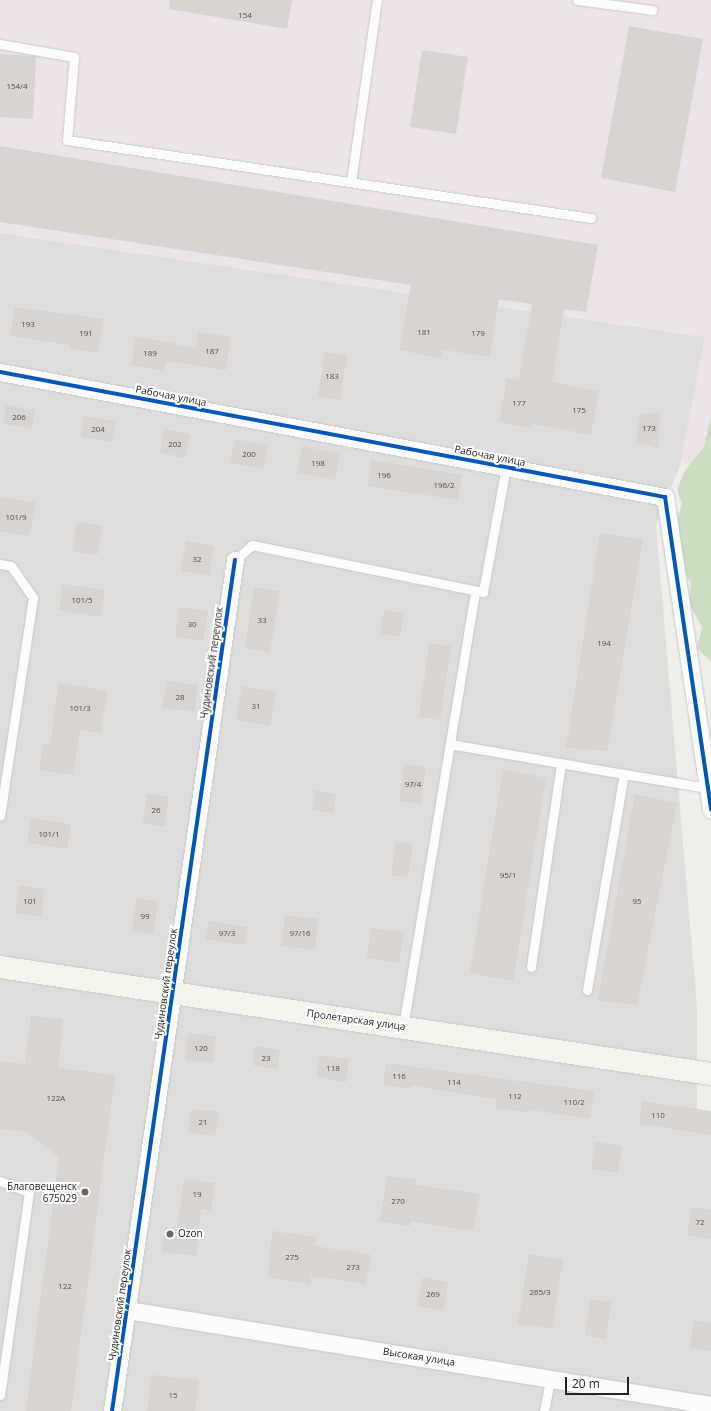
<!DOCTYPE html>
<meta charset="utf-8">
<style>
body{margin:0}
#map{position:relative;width:711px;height:1411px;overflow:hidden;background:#f0eeeb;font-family:"Open Sans",sans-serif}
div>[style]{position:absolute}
.residential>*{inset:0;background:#dfdedc}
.industrial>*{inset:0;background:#ede4e9}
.forest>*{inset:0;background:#cbdec1}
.building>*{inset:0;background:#d7d4d2}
.roads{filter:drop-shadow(0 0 1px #c9c8c7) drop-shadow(0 0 1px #c9c8c7)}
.lane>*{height:9px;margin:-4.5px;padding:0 4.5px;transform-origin:4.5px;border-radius:4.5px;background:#fdfcfc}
.street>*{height:17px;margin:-8.5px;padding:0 8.5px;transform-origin:8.5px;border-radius:8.5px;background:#fdfcfc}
.secondary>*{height:22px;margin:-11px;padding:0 11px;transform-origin:11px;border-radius:11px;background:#f4f4ed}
.cycleway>*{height:4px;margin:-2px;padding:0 2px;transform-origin:2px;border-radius:2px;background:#0057b8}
.dots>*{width:11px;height:11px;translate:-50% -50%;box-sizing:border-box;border:2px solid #fff;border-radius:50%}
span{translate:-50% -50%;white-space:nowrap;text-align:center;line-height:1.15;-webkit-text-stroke:4px #fff;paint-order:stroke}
.number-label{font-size:8px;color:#4f4e4e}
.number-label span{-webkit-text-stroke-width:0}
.street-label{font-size:10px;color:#222}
.poi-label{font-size:10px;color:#222}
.right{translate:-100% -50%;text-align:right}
.left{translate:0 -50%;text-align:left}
.scale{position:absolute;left:565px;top:1377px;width:64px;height:18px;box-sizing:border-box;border:2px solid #222;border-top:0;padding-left:5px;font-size:12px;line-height:14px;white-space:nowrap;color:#222;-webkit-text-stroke:3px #fff;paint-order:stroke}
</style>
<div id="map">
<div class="residential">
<div style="clip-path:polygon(0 233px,705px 337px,681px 463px,656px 525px,697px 1008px,697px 1115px,711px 1117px,711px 1411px,0 1411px)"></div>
</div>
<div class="industrial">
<div style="clip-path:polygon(0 0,711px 0,711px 470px,681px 463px,705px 337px,0 233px)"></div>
</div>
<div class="forest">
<div style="clip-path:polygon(711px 415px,711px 662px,697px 648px,702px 627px,689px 603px,691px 583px,680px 566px,677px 523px,682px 503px,677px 490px,684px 472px,704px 447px)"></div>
</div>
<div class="building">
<div style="clip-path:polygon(170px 0,292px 0,287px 29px,169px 9px)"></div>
<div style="clip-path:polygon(629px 26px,703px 39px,675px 192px,601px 178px)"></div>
<div style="clip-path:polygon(422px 50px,468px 57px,456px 134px,410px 127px)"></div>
<div style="clip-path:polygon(0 54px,36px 56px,33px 119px,0 117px)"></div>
<div style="clip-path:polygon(0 146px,598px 245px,586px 312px,564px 309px,552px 382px,599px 391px,591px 435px,532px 424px,531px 428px,499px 422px,507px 378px,519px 380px,532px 304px,499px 299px,490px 357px,442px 350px,441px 358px,399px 350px,411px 285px,0 222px)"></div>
<div style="clip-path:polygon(15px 307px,104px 319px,97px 353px,69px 348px,70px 345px,10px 336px)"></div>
<div style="clip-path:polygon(198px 332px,231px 337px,226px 370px,166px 361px,164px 371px,131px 365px,136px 336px,196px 348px)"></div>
<div style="clip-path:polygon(325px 352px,347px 355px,340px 400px,318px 397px)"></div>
<div style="clip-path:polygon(6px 405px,35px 410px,32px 428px,3px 424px)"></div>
<div style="clip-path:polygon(660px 412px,658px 448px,636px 442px,640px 414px)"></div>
<div style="clip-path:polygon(84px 416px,115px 421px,112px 442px,81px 437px)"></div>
<div style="clip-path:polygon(164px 429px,190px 434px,185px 458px,160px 453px)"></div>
<div style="clip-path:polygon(235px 439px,268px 445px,263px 469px,230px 463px)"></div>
<div style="clip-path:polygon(302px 446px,340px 453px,335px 480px,297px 473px)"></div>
<div style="clip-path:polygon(371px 460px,462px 475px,458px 500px,367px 486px)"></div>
<div style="clip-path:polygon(0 496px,36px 503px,29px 536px,0 531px)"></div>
<div style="clip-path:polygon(77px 522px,102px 526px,97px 555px,72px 551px)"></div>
<div style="clip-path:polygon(600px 533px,643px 539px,607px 751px,566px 748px)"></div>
<div style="clip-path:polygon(186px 541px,214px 546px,209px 576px,181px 571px)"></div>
<div style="clip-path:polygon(63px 584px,105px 590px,101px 617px,59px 610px)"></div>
<div style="clip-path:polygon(254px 587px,280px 591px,270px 652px,245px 648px)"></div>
<div style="clip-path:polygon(180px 607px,208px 611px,203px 641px,175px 636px)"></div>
<div style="clip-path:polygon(384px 610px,404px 613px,400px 637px,380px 634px)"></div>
<div style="clip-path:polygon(429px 643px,451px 646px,440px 720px,419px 717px)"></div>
<div style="clip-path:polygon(167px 681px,198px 685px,194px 712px,162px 708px)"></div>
<div style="clip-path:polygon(59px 683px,107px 691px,101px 733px,80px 730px,73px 775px,39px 770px,43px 743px,50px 744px)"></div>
<div style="clip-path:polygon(242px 686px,276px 692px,270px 726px,236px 720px)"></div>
<div style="clip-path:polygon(404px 764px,426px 767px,421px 804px,399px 801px)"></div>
<div style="clip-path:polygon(503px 769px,546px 778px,513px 981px,470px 973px)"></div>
<div style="clip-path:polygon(315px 790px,336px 794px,333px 813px,312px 810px)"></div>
<div style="clip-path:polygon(147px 794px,169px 797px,164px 826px,143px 823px)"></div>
<div style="clip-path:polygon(635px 794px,677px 803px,637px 1005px,598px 1000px)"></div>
<div style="clip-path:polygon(31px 818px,71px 824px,67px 849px,27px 843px)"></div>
<div style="clip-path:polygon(396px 841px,413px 844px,408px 877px,391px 875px)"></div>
<div style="clip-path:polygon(19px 885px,45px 889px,41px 917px,15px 913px)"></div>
<div style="clip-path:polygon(137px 898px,158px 901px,153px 934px,132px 930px)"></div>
<div style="clip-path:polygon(285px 915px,318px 919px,315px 950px,281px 946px)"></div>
<div style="clip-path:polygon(209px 921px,248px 927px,245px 945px,206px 939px)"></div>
<div style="clip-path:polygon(371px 928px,404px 932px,399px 963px,367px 958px)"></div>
<div style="clip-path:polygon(31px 1016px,63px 1019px,58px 1068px,115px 1075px,71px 1411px,26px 1411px,59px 1157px,27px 1132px,0 1129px,0 1061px,25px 1064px)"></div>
<div style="clip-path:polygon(188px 1033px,216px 1036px,213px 1063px,185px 1060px)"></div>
<div style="clip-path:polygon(255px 1046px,280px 1050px,277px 1069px,253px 1065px)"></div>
<div style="clip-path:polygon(320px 1055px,349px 1059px,346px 1082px,317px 1077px)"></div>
<div style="clip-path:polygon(386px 1063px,594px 1091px,590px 1119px,531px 1110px,530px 1113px,495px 1108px,497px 1099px,412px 1086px,411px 1089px,383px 1085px)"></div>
<div style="clip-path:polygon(642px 1101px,711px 1111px,711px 1135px,639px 1124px)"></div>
<div style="clip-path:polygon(191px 1109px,219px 1112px,215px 1136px,188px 1133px)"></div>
<div style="clip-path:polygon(595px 1142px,622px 1146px,618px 1173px,591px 1169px)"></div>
<div style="clip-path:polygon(387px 1176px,417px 1180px,416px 1185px,480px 1194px,473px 1231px,411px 1221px,410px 1226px,380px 1222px)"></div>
<div style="clip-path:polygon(184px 1179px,215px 1183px,211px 1210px,201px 1209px,196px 1256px,162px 1252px,165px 1228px,177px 1229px)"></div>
<div style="clip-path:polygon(692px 1207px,711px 1210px,711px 1239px,687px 1235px)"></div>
<div style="clip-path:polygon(272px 1231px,316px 1237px,315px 1246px,371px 1255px,366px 1284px,311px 1276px,311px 1284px,268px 1277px)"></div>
<div style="clip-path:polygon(529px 1254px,563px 1259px,552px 1329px,518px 1324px)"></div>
<div style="clip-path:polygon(423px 1277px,448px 1282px,444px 1310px,418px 1306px)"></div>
<div style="clip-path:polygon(590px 1299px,611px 1302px,606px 1339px,585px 1336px)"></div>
<div style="clip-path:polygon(694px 1320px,711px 1323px,711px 1351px,690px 1348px)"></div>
<div style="clip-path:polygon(152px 1375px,199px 1380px,195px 1411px,147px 1411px)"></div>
</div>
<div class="roads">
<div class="lane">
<div style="left:577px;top:0;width:76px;rotate:7.6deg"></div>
<div style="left:0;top:44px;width:75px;rotate:10deg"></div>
<div style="left:74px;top:57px;width:83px;rotate:94.8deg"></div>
<div style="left:67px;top:140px;width:530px;rotate:8.47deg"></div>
<div style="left:351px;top:182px;width:184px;rotate:-81.9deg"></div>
<div style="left:235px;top:560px;width:23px;rotate:-41deg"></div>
<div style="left:252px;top:545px;width:236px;rotate:11.5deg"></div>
<div style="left:483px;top:592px;width:127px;rotate:-79.6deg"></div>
<div style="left:0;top:564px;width:11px;rotate:10deg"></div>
<div style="left:11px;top:566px;width:39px;rotate:55deg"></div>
<div style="left:33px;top:598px;width:220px;rotate:98.6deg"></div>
<div style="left:450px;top:744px;width:177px;rotate:9.8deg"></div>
<div style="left:531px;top:967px;width:206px;rotate:-81.6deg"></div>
<div style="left:587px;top:990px;width:219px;rotate:-80.3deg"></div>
<div style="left:624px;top:774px;width:85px;rotate:9.5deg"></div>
<div style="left:403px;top:1027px;width:442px;rotate:-80.6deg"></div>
<div style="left:0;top:1181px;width:31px;rotate:21deg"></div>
<div style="left:29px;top:1192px;width:205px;rotate:98.1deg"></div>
<div style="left:544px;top:1411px;width:33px;rotate:-79deg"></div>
</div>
<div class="street">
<div style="left:0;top:372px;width:677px;rotate:10.65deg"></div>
<div style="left:665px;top:497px;width:316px;rotate:81.6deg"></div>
<div style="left:127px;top:1310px;width:592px;rotate:9.24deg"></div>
<div style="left:112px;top:1411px;width:860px;rotate:-81.78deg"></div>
</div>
<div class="secondary">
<div style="left:0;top:967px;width:719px;rotate:8.56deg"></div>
</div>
</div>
<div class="cycleway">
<div style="left:0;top:372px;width:677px;rotate:10.65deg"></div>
<div style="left:665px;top:497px;width:316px;rotate:81.6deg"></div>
<div style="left:112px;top:1411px;width:860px;rotate:-81.78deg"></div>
</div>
<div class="dots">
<div style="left:85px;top:1192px;background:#6a6968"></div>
<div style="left:170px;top:1234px;background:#6a6968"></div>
</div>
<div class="number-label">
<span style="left:245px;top:15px">154</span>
<span style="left:17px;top:86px">154/4</span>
<span style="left:28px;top:324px">193</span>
<span style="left:424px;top:332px">181</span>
<span style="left:86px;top:333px">191</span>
<span style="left:478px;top:333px">179</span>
<span style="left:212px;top:351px">187</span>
<span style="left:150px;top:353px">189</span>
<span style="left:332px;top:376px">183</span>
<span style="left:519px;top:403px">177</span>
<span style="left:579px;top:410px">175</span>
<span style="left:19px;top:417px">206</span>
<span style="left:649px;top:428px">173</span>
<span style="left:98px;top:429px">204</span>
<span style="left:175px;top:444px">202</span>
<span style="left:249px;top:454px">200</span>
<span style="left:318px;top:463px">198</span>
<span style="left:384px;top:475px">196</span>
<span style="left:444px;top:485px">196/2</span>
<span style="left:16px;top:517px">101/9</span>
<span style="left:197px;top:559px">32</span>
<span style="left:82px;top:600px">101/5</span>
<span style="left:262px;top:620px">33</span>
<span style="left:192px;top:624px">30</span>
<span style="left:604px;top:643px">194</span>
<span style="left:180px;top:697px">28</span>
<span style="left:256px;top:706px">31</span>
<span style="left:80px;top:708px">101/3</span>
<span style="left:413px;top:784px">97/4</span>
<span style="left:156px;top:810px">26</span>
<span style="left:49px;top:834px">101/1</span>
<span style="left:508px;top:875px">95/1</span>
<span style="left:30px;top:901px">101</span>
<span style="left:637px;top:901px">95</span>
<span style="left:145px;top:916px">99</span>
<span style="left:227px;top:933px">97/3</span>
<span style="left:300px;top:933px">97/16</span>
<span style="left:201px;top:1048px">120</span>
<span style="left:266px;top:1058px">23</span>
<span style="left:333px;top:1068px">118</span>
<span style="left:399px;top:1076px">116</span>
<span style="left:454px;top:1082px">114</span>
<span style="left:515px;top:1096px">112</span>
<span style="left:56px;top:1098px">122А</span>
<span style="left:574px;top:1102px">110/2</span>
<span style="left:658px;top:1115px">110</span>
<span style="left:203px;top:1122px">21</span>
<span style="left:197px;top:1194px">19</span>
<span style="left:398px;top:1201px">270</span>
<span style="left:700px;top:1222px">72</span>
<span style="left:292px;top:1257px">275</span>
<span style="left:353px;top:1267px">273</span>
<span style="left:65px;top:1286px">122</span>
<span style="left:540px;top:1292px">265/3</span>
<span style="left:433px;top:1294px">269</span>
<span style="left:173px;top:1395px">15</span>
</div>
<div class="street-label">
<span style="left:171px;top:396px;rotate:11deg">Рабочая улица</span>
<span style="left:490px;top:456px;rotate:11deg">Рабочая улица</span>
<span style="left:212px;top:663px;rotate:-82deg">Чудиновский переулок</span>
<span style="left:166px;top:984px;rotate:-82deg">Чудиновский переулок</span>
<span style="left:356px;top:1020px;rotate:8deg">Пролетарская улица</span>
<span style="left:120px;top:1305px;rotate:-82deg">Чудиновский переулок</span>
<span style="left:419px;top:1357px;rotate:9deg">Высокая улица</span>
</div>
<div class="poi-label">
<span class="right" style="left:77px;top:1192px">Благовещенск<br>675029</span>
<span class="left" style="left:178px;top:1234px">Ozon</span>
</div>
<div class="scale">20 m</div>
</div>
